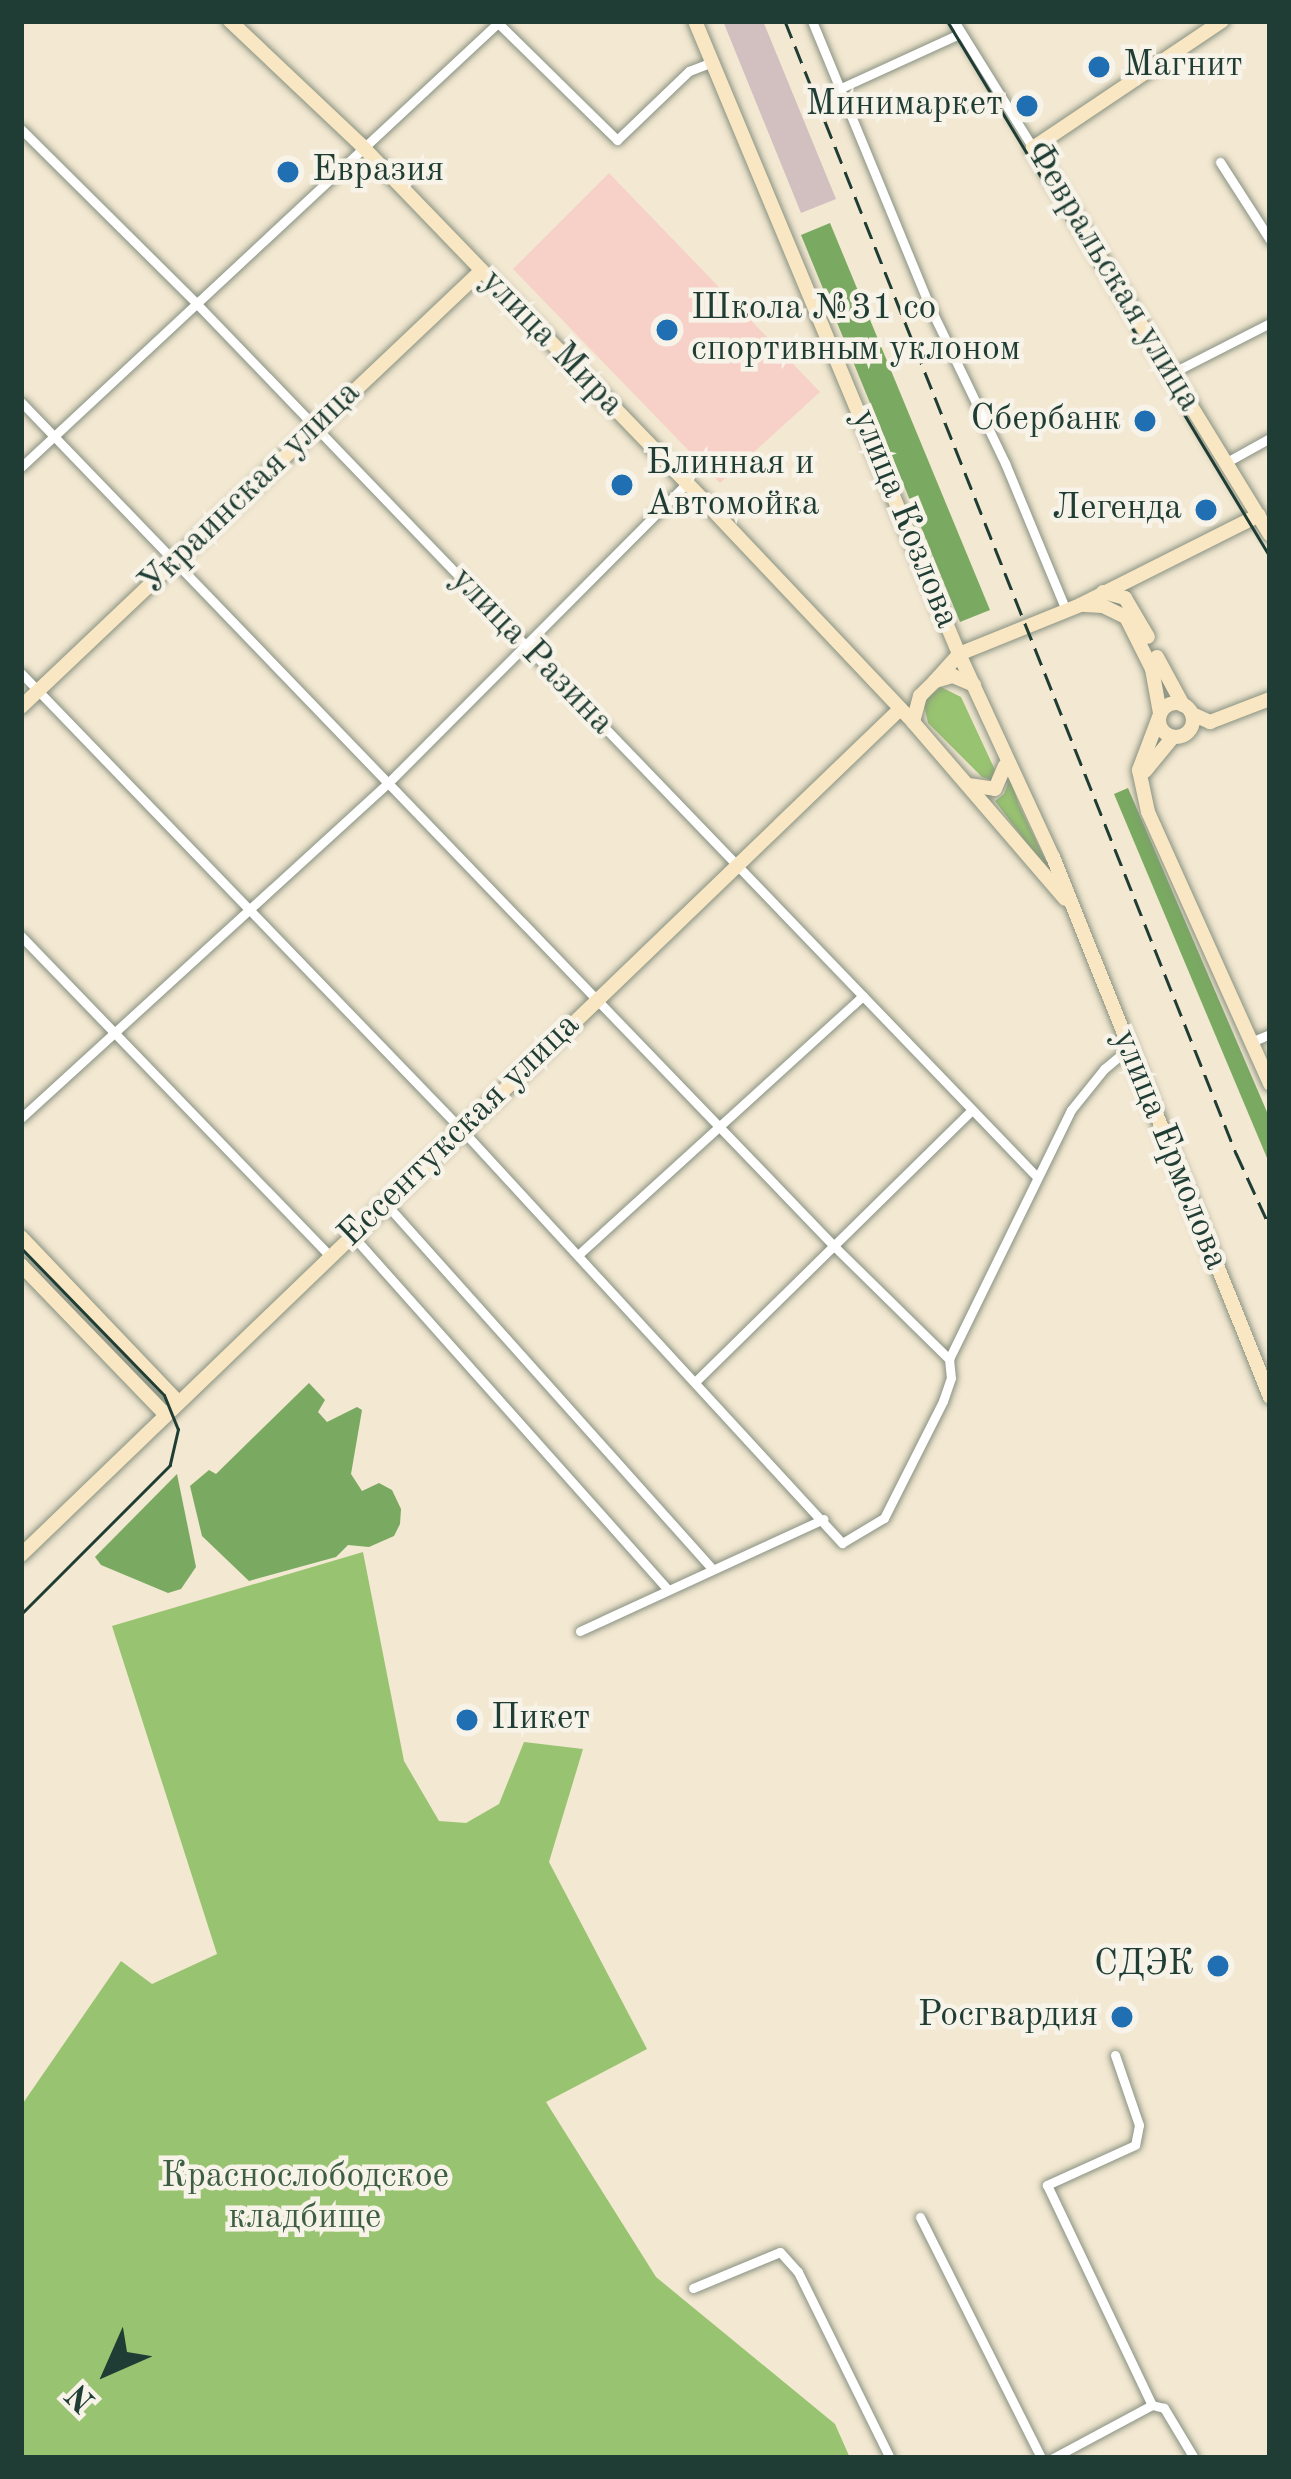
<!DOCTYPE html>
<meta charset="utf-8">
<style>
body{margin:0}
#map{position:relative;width:1291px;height:2479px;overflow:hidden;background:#f3e8d1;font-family:"Old Standard TT",serif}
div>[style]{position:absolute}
.built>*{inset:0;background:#f7d1c8}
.industrial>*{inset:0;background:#d2bfc0}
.green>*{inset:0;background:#98c370}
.forest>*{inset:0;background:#7aa962}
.roads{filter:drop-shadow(0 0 3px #899282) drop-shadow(0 0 3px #899282)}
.street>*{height:9px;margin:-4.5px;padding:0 4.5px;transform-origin:4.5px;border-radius:4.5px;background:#fff}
.secondary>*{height:14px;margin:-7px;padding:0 7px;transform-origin:7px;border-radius:7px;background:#f9e7c3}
.secondary>.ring{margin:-7px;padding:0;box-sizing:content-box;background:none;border:14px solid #f9e7c3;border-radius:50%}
.tram>*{height:3px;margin:-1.5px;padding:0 1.5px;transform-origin:1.5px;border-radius:1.5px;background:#1f3d34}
.rail>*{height:3px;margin-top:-1.5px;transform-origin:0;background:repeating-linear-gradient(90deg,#1f3d34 0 18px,transparent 0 27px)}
.dots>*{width:33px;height:33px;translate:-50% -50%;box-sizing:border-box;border:6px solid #f7f3e8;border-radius:50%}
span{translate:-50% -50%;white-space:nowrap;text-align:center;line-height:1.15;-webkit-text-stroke:9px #f7f3e8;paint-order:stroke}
.poi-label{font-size:36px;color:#1f3d34}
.left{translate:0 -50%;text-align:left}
.right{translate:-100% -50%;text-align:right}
.street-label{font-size:36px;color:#1f3d34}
.park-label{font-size:36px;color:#3d5e43}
.frame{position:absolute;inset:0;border:24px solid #1f3d34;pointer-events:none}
.north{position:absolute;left:48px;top:2311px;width:120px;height:120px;-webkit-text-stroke:9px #f7f3e8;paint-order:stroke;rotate:225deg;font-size:33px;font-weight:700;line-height:48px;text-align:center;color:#1f3d34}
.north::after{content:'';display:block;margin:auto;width:42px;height:54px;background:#1f3d34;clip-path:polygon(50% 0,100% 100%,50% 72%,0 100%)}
</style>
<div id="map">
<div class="built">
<div style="clip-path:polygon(609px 173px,820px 392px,720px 483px,513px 269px)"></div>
</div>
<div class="industrial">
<div style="clip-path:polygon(723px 21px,763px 21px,836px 199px,801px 213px)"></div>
</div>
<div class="green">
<div style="clip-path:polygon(941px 687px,961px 697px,995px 770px,991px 780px,982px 777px,928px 723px,923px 701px)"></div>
<div style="clip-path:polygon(1010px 779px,1019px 805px,1054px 879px,995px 801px,1004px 794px)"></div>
<div style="clip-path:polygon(363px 1552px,404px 1761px,439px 1821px,466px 1823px,499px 1804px,524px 1742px,583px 1749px,549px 1862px,647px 2049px,546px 2102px,656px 2277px,835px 2424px,850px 2458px,21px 2458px,21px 2106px,121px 1961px,152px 1984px,217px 1954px,112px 1626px)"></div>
</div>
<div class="forest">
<div style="clip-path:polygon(830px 223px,990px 610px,960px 622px,801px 235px)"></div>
<div style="clip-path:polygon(1128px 788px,1270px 1119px,1270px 1165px,1114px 794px)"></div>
<div style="clip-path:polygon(309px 1383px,325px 1400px,318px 1412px,327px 1422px,357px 1407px,362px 1410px,351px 1474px,362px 1491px,379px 1483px,392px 1490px,401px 1509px,400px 1524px,394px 1536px,369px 1547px,348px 1545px,336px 1557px,249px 1581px,202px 1536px,190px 1486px,209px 1470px,216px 1474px)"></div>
<div style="clip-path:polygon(177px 1474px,196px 1567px,181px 1589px,168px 1593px,101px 1565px,95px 1557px)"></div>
</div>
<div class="roads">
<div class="street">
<div style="left:496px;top:21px;width:170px;rotate:44.5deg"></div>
<div style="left:617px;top:140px;width:100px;rotate:-43.8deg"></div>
<div style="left:689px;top:71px;width:25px;rotate:-21deg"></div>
<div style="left:812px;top:21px;width:305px;rotate:67.6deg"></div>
<div style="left:928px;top:303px;width:178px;rotate:64.3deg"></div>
<div style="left:1005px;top:463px;width:159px;rotate:67.5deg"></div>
<div style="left:954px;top:21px;width:150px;rotate:58.1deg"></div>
<div style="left:841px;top:88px;width:132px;rotate:-24.6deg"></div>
<div style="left:21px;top:129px;width:248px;rotate:44.8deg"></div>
<div style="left:197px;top:304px;width:1211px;rotate:46.1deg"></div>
<div style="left:1220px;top:162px;width:93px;rotate:57.3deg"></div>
<div style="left:1172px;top:373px;width:110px;rotate:-27deg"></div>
<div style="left:21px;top:402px;width:1173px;rotate:46.07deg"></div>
<div style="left:835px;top:1247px;width:160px;rotate:44.5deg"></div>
<div style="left:1225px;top:463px;width:51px;rotate:-29.1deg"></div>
<div style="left:21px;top:467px;width:654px;rotate:-42.96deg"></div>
<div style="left:21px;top:673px;width:636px;rotate:46.02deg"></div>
<div style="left:463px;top:1131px;width:560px;rotate:47.39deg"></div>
<div style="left:842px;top:1543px;width:49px;rotate:-30.8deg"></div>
<div style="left:884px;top:1518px;width:131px;rotate:-63.2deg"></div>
<div style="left:943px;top:1401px;width:24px;rotate:-71deg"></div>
<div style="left:951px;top:1378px;width:19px;rotate:-96deg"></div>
<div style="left:949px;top:1359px;width:277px;rotate:-63.9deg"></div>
<div style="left:1071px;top:1110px;width:53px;rotate:-51.2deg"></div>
<div style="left:1104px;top:1069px;width:31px;rotate:-40deg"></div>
<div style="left:21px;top:936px;width:445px;rotate:46deg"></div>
<div style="left:1251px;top:1042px;width:21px;rotate:-23deg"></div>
<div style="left:21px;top:1118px;width:497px;rotate:-42.4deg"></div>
<div style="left:388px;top:783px;width:422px;rotate:-45.1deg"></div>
<div style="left:386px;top:1204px;width:487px;rotate:48.2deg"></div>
<div style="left:352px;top:1235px;width:473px;rotate:48.3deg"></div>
<div style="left:578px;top:1255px;width:385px;rotate:-42.3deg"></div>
<div style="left:696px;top:1381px;width:387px;rotate:-44.5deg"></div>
<div style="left:580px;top:1631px;width:268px;rotate:-24.7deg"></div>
<div style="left:1115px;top:2055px;width:74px;rotate:71.1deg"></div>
<div style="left:1139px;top:2125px;width:20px;rotate:101deg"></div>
<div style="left:1135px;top:2145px;width:97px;rotate:155.6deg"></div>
<div style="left:1047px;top:2185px;width:244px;rotate:64.5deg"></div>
<div style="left:1152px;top:2405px;width:12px;rotate:14deg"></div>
<div style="left:1164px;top:2408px;width:58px;rotate:59deg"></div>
<div style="left:920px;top:2217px;width:270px;rotate:63.3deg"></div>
<div style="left:693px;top:2288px;width:94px;rotate:-22.5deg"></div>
<div style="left:780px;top:2252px;width:27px;rotate:48deg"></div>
<div style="left:798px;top:2272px;width:208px;rotate:63.7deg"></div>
<div style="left:1053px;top:2458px;width:112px;rotate:-28.2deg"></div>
</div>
<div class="secondary">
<div style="left:230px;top:21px;width:180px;rotate:43.4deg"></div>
<div style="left:361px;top:145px;width:500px;rotate:46.05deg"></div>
<div style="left:708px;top:505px;width:299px;rotate:46.6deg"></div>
<div style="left:913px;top:722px;width:233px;rotate:49.3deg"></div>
<div style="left:695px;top:21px;width:686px;rotate:67.36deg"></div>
<div style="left:959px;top:654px;width:224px;rotate:65.2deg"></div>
<div style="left:1053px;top:857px;width:582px;rotate:68.11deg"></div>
<div style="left:1222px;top:21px;width:228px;rotate:146.1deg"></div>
<div style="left:1033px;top:148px;width:453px;rotate:58.5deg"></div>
<div style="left:1103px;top:592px;width:23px;rotate:15deg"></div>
<div style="left:1125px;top:598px;width:45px;rotate:59.5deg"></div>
<div style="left:1085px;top:605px;width:18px;rotate:3deg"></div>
<div style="left:1103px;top:606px;width:25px;rotate:26deg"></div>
<div style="left:1126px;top:617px;width:58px;rotate:63.4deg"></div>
<div style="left:1152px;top:669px;width:45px;rotate:79.7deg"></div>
<div style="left:1157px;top:657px;width:55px;rotate:61.6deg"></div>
<div style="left:935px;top:681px;width:36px;rotate:-48deg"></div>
<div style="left:959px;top:654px;width:131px;rotate:-22deg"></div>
<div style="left:1080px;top:605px;width:200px;rotate:-26.7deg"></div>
<div class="ring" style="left:1159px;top:703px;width:20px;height:20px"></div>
<div style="left:21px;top:707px;width:634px;rotate:-43.47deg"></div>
<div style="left:1192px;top:714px;width:20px;rotate:24deg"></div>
<div style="left:1210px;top:722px;width:64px;rotate:-21deg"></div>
<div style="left:1159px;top:717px;width:57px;rotate:110.7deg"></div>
<div style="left:1139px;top:770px;width:43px;rotate:77.9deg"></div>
<div style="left:1148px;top:812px;width:298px;rotate:65.8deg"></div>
<div style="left:913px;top:722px;width:27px;rotate:-75deg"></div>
<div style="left:920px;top:696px;width:21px;rotate:-45deg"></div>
<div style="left:935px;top:681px;width:19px;rotate:-16deg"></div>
<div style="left:953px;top:676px;width:23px;rotate:23deg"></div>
<div style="left:1145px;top:771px;width:44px;rotate:-50.5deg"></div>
<div style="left:968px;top:785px;width:27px;rotate:8deg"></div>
<div style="left:995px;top:789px;width:25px;rotate:-67deg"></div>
<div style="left:21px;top:1237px;width:228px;rotate:46.4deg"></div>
<div style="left:21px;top:1265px;width:207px;rotate:46deg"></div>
<div style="left:21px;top:1555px;width:1220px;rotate:-43.9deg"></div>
</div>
</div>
<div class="tram">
<div style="left:947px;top:21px;width:626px;rotate:58.93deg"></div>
<div style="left:21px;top:1248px;width:205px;rotate:45.8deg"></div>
<div style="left:164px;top:1395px;width:37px;rotate:68deg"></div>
<div style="left:178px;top:1429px;width:37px;rotate:103deg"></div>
<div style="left:170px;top:1465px;width:211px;rotate:135deg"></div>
</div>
<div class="rail">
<div style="left:785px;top:21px;width:1219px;rotate:68.28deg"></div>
<div style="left:1236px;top:1153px;width:81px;rotate:65.3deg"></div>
</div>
<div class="dots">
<div style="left:1099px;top:67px;background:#1f6fb2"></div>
<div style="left:1027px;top:106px;background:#1f6fb2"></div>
<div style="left:288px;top:172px;background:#1f6fb2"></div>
<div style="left:667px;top:330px;background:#1f6fb2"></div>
<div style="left:1145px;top:421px;background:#1f6fb2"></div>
<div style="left:622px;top:485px;background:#1f6fb2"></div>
<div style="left:1206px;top:510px;background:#1f6fb2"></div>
<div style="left:467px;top:1720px;background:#1f6fb2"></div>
<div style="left:1218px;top:1966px;background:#1f6fb2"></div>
<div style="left:1122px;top:2017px;background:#1f6fb2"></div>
</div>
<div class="poi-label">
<span class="left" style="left:1123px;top:67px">Магнит</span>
<span class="right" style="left:1003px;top:106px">Минимаркет</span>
<span class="left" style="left:312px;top:172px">Евразия</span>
<span class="left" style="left:691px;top:330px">Школа №31 со<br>спортивным уклоном</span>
<span class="right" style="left:1121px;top:421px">Сбербанк</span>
<span class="left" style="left:646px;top:485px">Блинная и<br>Автомойка</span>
<span class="right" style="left:1182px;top:510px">Легенда</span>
<span class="left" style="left:491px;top:1720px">Пикет</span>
<span class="right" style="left:1194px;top:1966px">СДЭК</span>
<span class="right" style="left:1098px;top:2017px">Росгвардия</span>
</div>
<div class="street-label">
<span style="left:1112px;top:277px;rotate:59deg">Февральская улица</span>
<span style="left:551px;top:344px;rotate:46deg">улица Мира</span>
<span style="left:251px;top:489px;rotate:-44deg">Украинская улица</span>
<span style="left:904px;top:519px;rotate:68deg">улица Козлова</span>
<span style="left:531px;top:652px;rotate:46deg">улица Разина</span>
<span style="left:460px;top:1131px;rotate:-44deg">Ессентукская улица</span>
<span style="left:1169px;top:1150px;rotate:68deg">улица Ермолова</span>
</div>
<div class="park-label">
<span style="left:305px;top:2198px">Краснослободское<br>кладбище</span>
</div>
<div class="frame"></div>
<div class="north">N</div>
</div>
